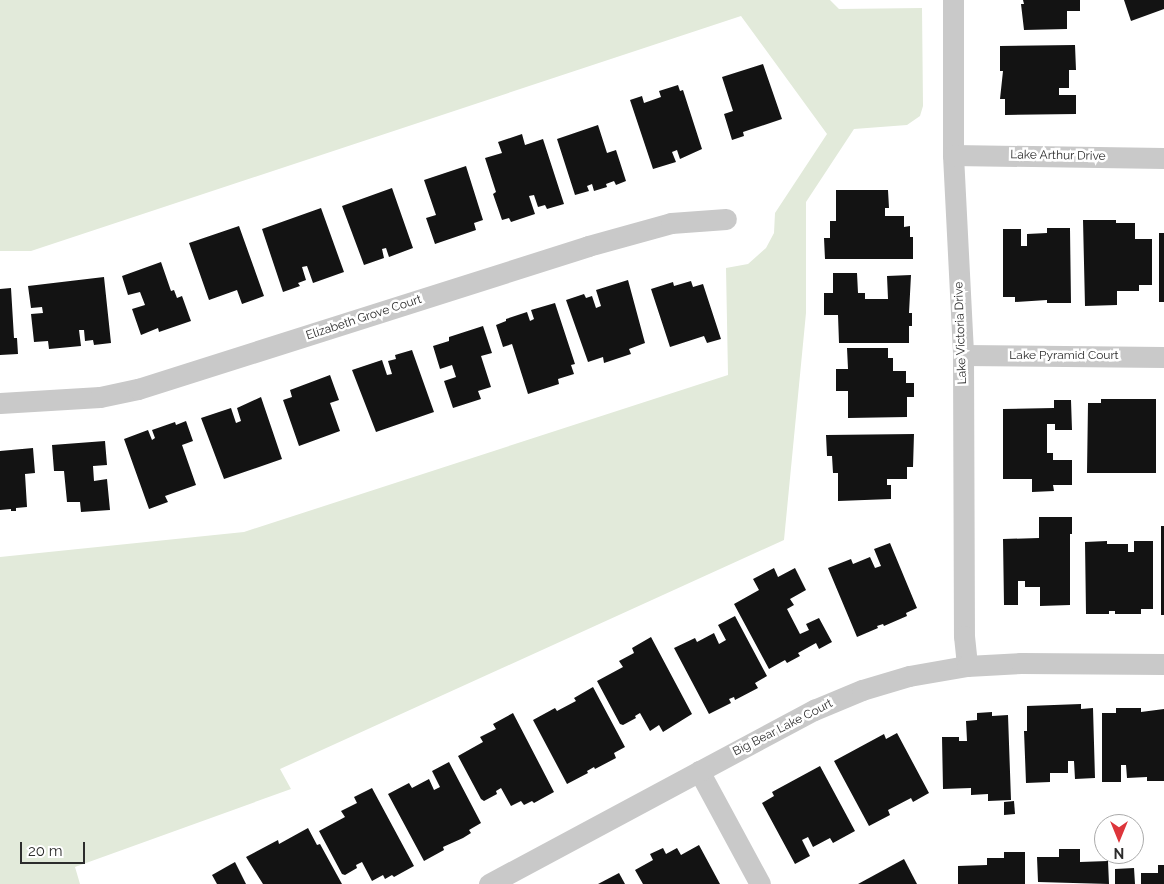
<!DOCTYPE html>
<style>
body{margin:0}
#map{position:relative;width:1164px;height:884px;overflow:hidden;background:#fff;font-family:Raleway,sans-serif}
div>[style]{position:absolute}
.green>*{inset:0;background:#e2eada}
.building>*{inset:0;background:#131313}
.minor>*{height:21px;margin:-10.5px;padding:0 10.5px;transform-origin:10.5px;border-radius:10.5px;background:#c9c9c9}
span{translate:-50% -50%;white-space:nowrap;text-align:center;line-height:1.15;-webkit-text-stroke:5px #fff;paint-order:stroke}
.street-label{font-size:12px;color:#2c2c2c}
.north{position:absolute;left:1094px;top:814px;width:50px;height:50px;box-sizing:border-box;background:#fff;border:1px solid #ababab;border-radius:50%;rotate:180deg;font-size:14px;font-weight:700;line-height:20px;text-align:center;color:#2c2c2c}
.north::after{content:'';display:block;margin:auto;width:18px;height:22px;background:#dd353b;clip-path:polygon(50% 0,100% 100%,50% 72%,0 100%)}
.scale{position:absolute;left:20px;top:842px;width:65px;height:22px;box-sizing:border-box;border:2px solid #2c2c2c;border-top:0;padding-left:6px;font-size:15px;line-height:18px;white-space:nowrap;color:#2c2c2c;-webkit-text-stroke:4px #fff;paint-order:stroke}
</style>
<div id="map">
<div class="green">
<div style="clip-path:polygon(0 0,830px 0,839px 9px,922px 8px,923px 106px,920px 116px,907px 125px,854px 129px,806px 202px,806px 313px,784px 540px,280px 769px,291px 789px,75px 867px,80px 884px,0 884px,0 557px,244px 532px,728px 375px,726px 268px,748px 264px,766px 248px,774px 233px,775px 213px,827px 134px,741px 16px,31px 251px,0 251px)"></div>
</div>
<div class="building">
<div style="clip-path:polygon(1023px 0,1080px 0,1080px 11px,1067px 11px,1067px 29px,1024px 30px,1021px 4px,1024px 4px)"></div>
<div style="clip-path:polygon(1124px 0,1164px 0,1164px 9px,1131px 21px)"></div>
<div style="clip-path:polygon(1075px 45px,1076px 70px,1069px 70px,1069px 88px,1059px 88px,1059px 95px,1076px 95px,1076px 114px,1005px 115px,1005px 99px,1000px 99px,1003px 71px,1000px 71px,1000px 46px)"></div>
<div style="clip-path:polygon(763px 64px,782px 119px,743px 132px,744px 136px,732px 140px,724px 114px,733px 111px,722px 77px)"></div>
<div style="clip-path:polygon(678px 85px,680px 91px,683px 90px,702px 149px,680px 159px,677px 150px,672px 152px,676px 162px,653px 169px,630px 100px,642px 96px,644px 103px,661px 97px,659px 91px)"></div>
<div style="clip-path:polygon(598px 125px,607px 153px,616px 150px,626px 181px,616px 185px,614px 181px,606px 184px,607px 187px,594px 191px,592px 184px,587px 186px,589px 191px,575px 195px,557px 139px)"></div>
<div style="clip-path:polygon(522px 134px,525px 145px,543px 139px,564px 204px,547px 209px,545px 205px,538px 207px,534px 195px,529px 196px,535px 214px,511px 222px,509px 218px,502px 220px,493px 194px,496px 192px,485px 158px,502px 153px,498px 142px)"></div>
<div style="clip-path:polygon(466px 166px,483px 220px,474px 223px,476px 230px,435px 244px,426px 218px,436px 215px,424px 180px)"></div>
<div style="clip-path:polygon(392px 188px,413px 248px,389px 257px,386px 248px,382px 249px,384px 258px,364px 265px,342px 206px)"></div>
<div style="clip-path:polygon(836px 190px,888px 190px,889px 208px,885px 208px,885px 216px,904px 216px,904px 227px,910px 226px,910px 237px,913px 237px,913px 259px,825px 259px,824px 238px,830px 238px,830px 221px,836px 221px)"></div>
<div style="clip-path:polygon(321px 208px,344px 272px,313px 283px,307px 266px,302px 267px,306px 280px,298px 283px,300px 286px,283px 292px,262px 229px)"></div>
<div style="clip-path:polygon(1083px 220px,1116px 220px,1116px 223px,1135px 223px,1135px 239px,1152px 239px,1152px 285px,1139px 285px,1139px 291px,1117px 291px,1117px 305px,1085px 306px)"></div>
<div style="clip-path:polygon(239px 226px,264px 296px,242px 304px,237px 290px,209px 300px,189px 243px)"></div>
<div style="clip-path:polygon(1047px 228px,1070px 228px,1071px 303px,1047px 303px,1047px 300px,1015px 302px,1015px 297px,1003px 297px,1003px 229px,1021px 229px,1021px 246px,1027px 246px,1027px 234px,1047px 233px)"></div>
<div style="clip-path:polygon(1159px 233px,1164px 233px,1164px 302px,1159px 302px)"></div>
<div style="clip-path:polygon(161px 262px,171px 291px,174px 290px,177px 298px,182px 296px,191px 321px,159px 332px,158px 328px,141px 335px,132px 309px,145px 305px,140px 292px,128px 295px,122px 276px)"></div>
<div style="clip-path:polygon(833px 273px,857px 273px,858px 293px,865px 293px,865px 299px,888px 299px,887px 276px,911px 275px,909px 313px,912px 313px,912px 326px,909px 326px,909px 343px,839px 343px,838px 315px,824px 315px,824px 293px,833px 293px)"></div>
<div style="clip-path:polygon(104px 277px,111px 343px,94px 345px,93px 340px,85px 341px,84px 330px,79px 330px,81px 346px,49px 349px,48px 341px,34px 342px,31px 314px,43px 313px,42px 307px,31px 308px,28px 286px)"></div>
<div style="clip-path:polygon(628px 280px,645px 343px,629px 349px,631px 354px,604px 363px,603px 357px,588px 362px,566px 300px,584px 294px,586px 298px,592px 296px,596px 308px,601px 306px,596px 290px)"></div>
<div style="clip-path:polygon(691px 281px,693px 287px,703px 284px,721px 339px,707px 343px,704px 336px,670px 347px,651px 289px,673px 282px,674px 286px)"></div>
<div style="clip-path:polygon(11px 288px,14px 338px,17px 338px,18px 354px,0 355px,0 289px)"></div>
<div style="clip-path:polygon(555px 303px,575px 364px,571px 365px,574px 374px,558px 379px,559px 384px,528px 394px,512px 344px,503px 347px,496px 325px,506px 321px,506px 319px,527px 312px,530px 321px,534px 319px,531px 310px)"></div>
<div style="clip-path:polygon(483px 326px,492px 353px,481px 356px,491px 387px,478px 391px,481px 399px,453px 408px,444px 381px,456px 377px,452px 365px,440px 369px,433px 346px,449px 341px,449px 337px)"></div>
<div style="clip-path:polygon(847px 348px,888px 348px,888px 358px,893px 358px,893px 371px,906px 371px,906px 383px,914px 383px,914px 397px,907px 397px,907px 417px,848px 418px,848px 391px,836px 391px,836px 369px,848px 369px)"></div>
<div style="clip-path:polygon(412px 350px,434px 412px,376px 432px,352px 370px,382px 360px,387px 375px,392px 374px,388px 361px,396px 359px,395px 355px)"></div>
<div style="clip-path:polygon(330px 375px,339px 400px,330px 403px,340px 431px,299px 446px,283px 400px,292px 397px,290px 390px)"></div>
<div style="clip-path:polygon(261px 397px,282px 459px,224px 479px,201px 418px,231px 408px,236px 423px,241px 421px,237px 408px)"></div>
<div style="clip-path:polygon(1101px 399px,1156px 399px,1156px 473px,1087px 473px,1088px 403px,1101px 403px)"></div>
<div style="clip-path:polygon(1054px 400px,1071px 400px,1072px 430px,1055px 430px,1055px 424px,1047px 424px,1047px 453px,1053px 453px,1053px 460px,1072px 460px,1072px 485px,1053px 485px,1054px 491px,1032px 492px,1032px 479px,1003px 479px,1003px 409px,1054px 408px)"></div>
<div style="clip-path:polygon(186px 421px,193px 441px,182px 445px,196px 485px,165px 496px,168px 502px,149px 509px,124px 439px,148px 430px,152px 440px,155px 438px,152px 430px,175px 422px,176px 425px)"></div>
<div style="clip-path:polygon(914px 434px,913px 467px,907px 467px,907px 479px,887px 479px,887px 485px,891px 485px,891px 499px,838px 501px,838px 473px,833px 473px,832px 456px,827px 456px,826px 435px)"></div>
<div style="clip-path:polygon(105px 441px,107px 465px,93px 466px,94px 481px,107px 479px,110px 510px,81px 512px,80px 502px,67px 502px,64px 471px,54px 471px,52px 445px)"></div>
<div style="clip-path:polygon(33px 448px,35px 473px,25px 474px,27px 507px,16px 508px,16px 511px,11px 511px,11px 509px,0 510px,0 451px)"></div>
<div style="clip-path:polygon(1039px 517px,1072px 517px,1072px 534px,1070px 534px,1070px 605px,1040px 606px,1040px 587px,1025px 587px,1025px 581px,1018px 581px,1018px 605px,1004px 605px,1003px 539px,1039px 538px)"></div>
<div style="clip-path:polygon(1161px 526px,1164px 526px,1164px 615px,1161px 615px)"></div>
<div style="clip-path:polygon(1107px 541px,1107px 544px,1128px 544px,1128px 552px,1134px 552px,1134px 541px,1153px 541px,1153px 609px,1141px 609px,1141px 614px,1115px 614px,1115px 611px,1109px 611px,1109px 614px,1086px 614px,1085px 542px)"></div>
<div style="clip-path:polygon(890px 543px,917px 608px,906px 613px,907px 616px,884px 626px,883px 624px,877px 626px,878px 628px,857px 637px,828px 568px,851px 559px,853px 564px,870px 557px,875px 568px,881px 566px,874px 549px)"></div>
<div style="clip-path:polygon(774px 568px,778px 577px,795px 568px,806px 590px,790px 599px,794px 605px,787px 609px,800px 634px,809px 630px,806px 624px,819px 618px,832px 642px,819px 649px,816px 643px,798px 653px,800px 656px,787px 663px,785px 660px,769px 669px,734px 604px,759px 590px,753px 579px)"></div>
<div style="clip-path:polygon(735px 616px,767px 676px,755px 683px,758px 688px,735px 700px,734px 697px,729px 699px,731px 703px,709px 714px,674px 648px,695px 638px,697px 642px,714px 633px,719px 644px,726px 640px,718px 625px)"></div>
<div style="clip-path:polygon(651px 637px,692px 714px,663px 732px,659px 725px,650px 731px,640px 713px,635px 716px,636px 718px,623px 725px,620px 724px,597px 681px,623px 667px,619px 661px,634px 653px,632px 648px)"></div>
<div style="clip-path:polygon(593px 687px,625px 747px,614px 753px,616px 758px,595px 769px,594px 767px,587px 771px,588px 773px,567px 784px,533px 720px,555px 708px,557px 711px,576px 701px,574px 698px)"></div>
<div style="clip-path:polygon(1081px 704px,1081px 709px,1093px 708px,1095px 778px,1075px 779px,1074px 761px,1068px 761px,1068px 773px,1050px 773px,1050px 782px,1026px 783px,1024px 731px,1027px 731px,1027px 706px)"></div>
<div style="clip-path:polygon(1116px 708px,1141px 708px,1141px 712px,1164px 709px,1164px 781px,1147px 781px,1147px 777px,1127px 778px,1126px 765px,1121px 765px,1121px 782px,1102px 782px,1102px 713px,1116px 713px)"></div>
<div style="clip-path:polygon(992px 712px,992px 716px,1008px 715px,1011px 800px,988px 801px,988px 794px,971px 795px,971px 788px,943px 789px,942px 737px,959px 737px,959px 741px,967px 741px,966px 721px,977px 720px,977px 713px)"></div>
<div style="clip-path:polygon(513px 713px,554px 792px,534px 803px,532px 801px,524px 805px,521px 801px,511px 806px,501px 788px,496px 791px,497px 794px,484px 801px,481px 799px,458px 756px,483px 742px,480px 737px,496px 729px,493px 724px)"></div>
<div style="clip-path:polygon(897px 733px,929px 793px,913px 802px,911px 798px,888px 810px,890px 815px,869px 826px,834px 761px,884px 734px,886px 739px)"></div>
<div style="clip-path:polygon(449px 762px,481px 823px,469px 830px,471px 833px,463px 838px,443px 847px,444px 850px,424px 861px,388px 794px,409px 783px,412px 788px,429px 779px,434px 790px,440px 787px,432px 771px)"></div>
<div style="clip-path:polygon(820px 766px,855px 831px,833px 843px,830px 838px,813px 847px,808px 837px,802px 840px,810px 856px,795px 864px,762px 803px,774px 796px,772px 792px)"></div>
<div style="clip-path:polygon(372px 788px,414px 866px,394px 877px,392px 875px,385px 879px,383px 875px,372px 881px,362px 862px,356px 865px,357px 868px,345px 875px,342px 874px,319px 831px,345px 817px,341px 811px,357px 803px,354px 797px)"></div>
<div style="clip-path:polygon(1014px 801px,1015px 814px,1004px 815px,1004px 802px)"></div>
<div style="clip-path:polygon(308px 828px,317px 845px,320px 844px,342px 884px,263px 884px,246px 857px,278px 840px,279px 844px)"></div>
<div style="clip-path:polygon(699px 845px,720px 884px,643px 884px,635px 870px,653px 860px,650px 854px,663px 848px,666px 854px,677px 848px,681px 855px)"></div>
<div style="clip-path:polygon(1059px 849px,1080px 849px,1080px 862px,1108px 861px,1109px 884px,1038px 882px,1037px 857px,1059px 857px)"></div>
<div style="clip-path:polygon(1004px 852px,1025px 852px,1025px 884px,958px 884px,958px 866px,987px 865px,987px 858px,1004px 858px)"></div>
<div style="clip-path:polygon(904px 859px,917px 884px,858px 884px)"></div>
<div style="clip-path:polygon(235px 862px,246px 884px,217px 884px,212px 875px)"></div>
<div style="clip-path:polygon(1158px 865px,1164px 865px,1164px 884px,1141px 884px,1141px 873px,1158px 873px)"></div>
<div style="clip-path:polygon(1134px 868px,1135px 884px,1115px 884px,1115px 869px)"></div>
<div style="clip-path:polygon(619px 873px,625px 884px,598px 884px)"></div>
</div>
<div class="minor">
<div style="left:953px;top:0;width:155px;rotate:90deg"></div>
<div style="left:953px;top:155px;width:200px;rotate:87.1deg"></div>
<div style="left:963px;top:355px;width:281px;rotate:89.8deg"></div>
<div style="left:964px;top:636px;width:30px;rotate:84deg"></div>
<div style="left:953px;top:155px;width:211px;rotate:0.8deg"></div>
<div style="left:963px;top:355px;width:201px;rotate:0.6deg"></div>
<div style="left:0;top:403px;width:100px;rotate:-3.4deg"></div>
<div style="left:100px;top:397px;width:39px;rotate:-12deg"></div>
<div style="left:138px;top:389px;width:472px;rotate:-17.6deg"></div>
<div style="left:588px;top:246px;width:86px;rotate:-15.5deg"></div>
<div style="left:671px;top:223px;width:55px;rotate:-4.2deg"></div>
<div style="left:699px;top:771px;width:128px;rotate:61.6deg"></div>
<div style="left:489px;top:884px;width:369px;rotate:-28.2deg"></div>
<div style="left:814px;top:710px;width:52px;rotate:-22.6deg"></div>
<div style="left:862px;top:690px;width:49px;rotate:-16.6deg"></div>
<div style="left:909px;top:676px;width:59px;rotate:-9.8deg"></div>
<div style="left:967px;top:666px;width:54px;rotate:-3.2deg"></div>
<div style="left:1021px;top:663px;width:143px;rotate:0.4deg"></div>
</div>
<div class="street-label">
<span style="left:1058px;top:156px;rotate:1deg">Lake Arthur Drive</span>
<span style="left:364px;top:318px;rotate:-18deg">Elizabeth Grove Court</span>
<span style="left:961px;top:333px;rotate:-92deg">Lake Victoria Drive</span>
<span style="left:1064px;top:356px">Lake Pyramid Court</span>
<span style="left:783px;top:728px;rotate:-27deg">Big Bear Lake Court</span>
</div>
<div class="north">N</div>
<div class="scale">20 m</div>
</div>
